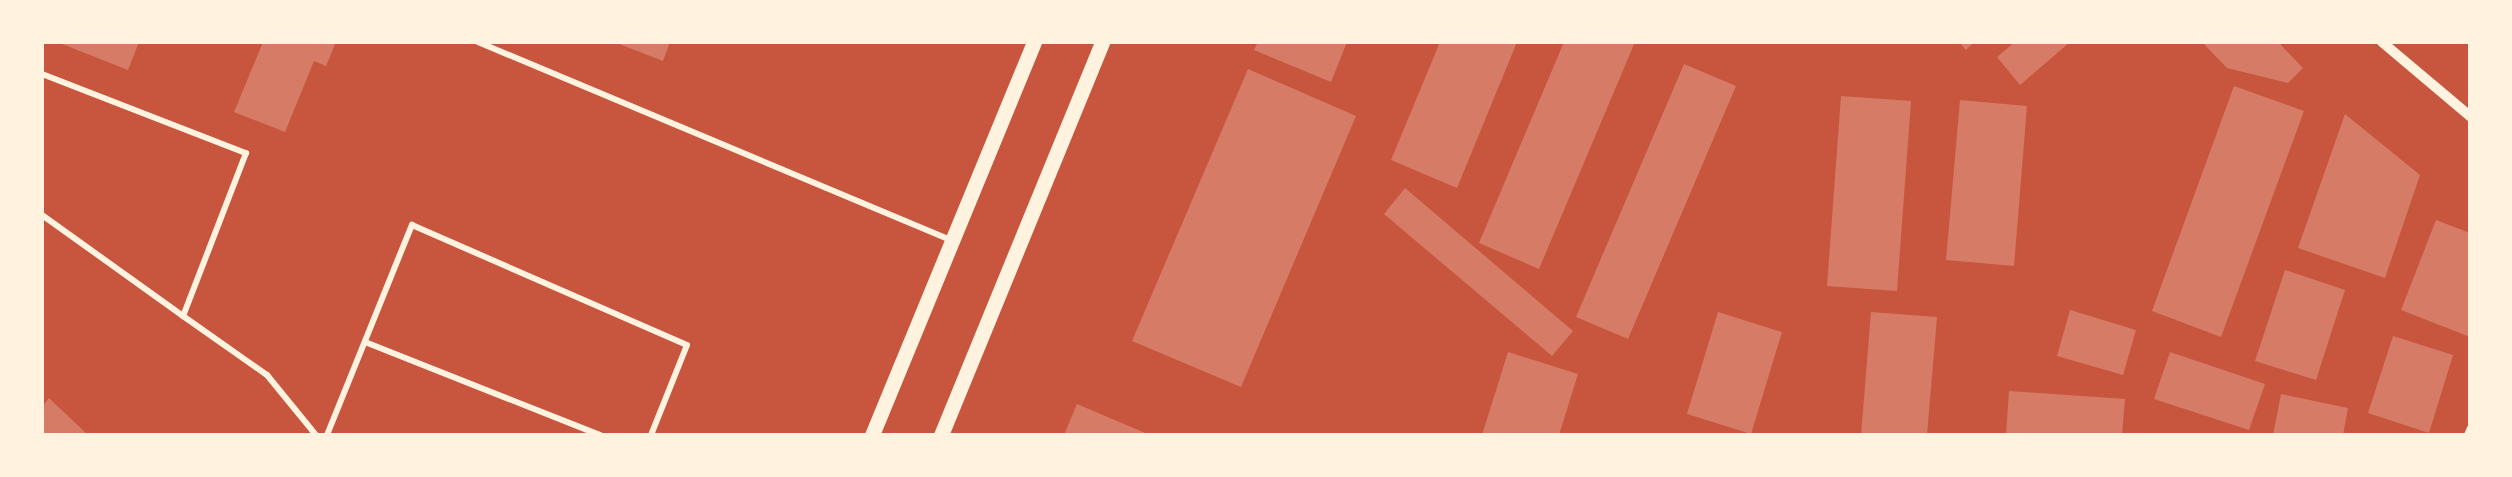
<!DOCTYPE html>
<style>
body{margin:0}
#map{position:relative;width:2512px;height:477px;overflow:hidden;background:#c8553d;font-family:Quicksand,sans-serif}
div>[style]{position:absolute}
.building>*{inset:0;background:#d67c66}
.minor>*{height:6px;margin:-3px;padding:0 3px;transform-origin:3px;border-radius:3px;background:#fff3e0}
.tertiary>*{height:10px;margin:-5px;padding:0 5px;transform-origin:5px;border-radius:5px;background:#fff3e0}
.primary>*{height:15px;margin:-7.5px;padding:0 7.5px;transform-origin:7.5px;border-radius:7.5px;background:#fff3e0}
span{translate:-50% -50%;white-space:nowrap;text-align:center;line-height:1.15;-webkit-text-stroke:6px #fff3e0;paint-order:stroke}
.frame{position:absolute;inset:0;border:44px solid #fff3e0;pointer-events:none}
</style>
<div id="map">
<div class="building">
<div style="clip-path:polygon(57px 42px,139px 42px,128px 70px)"></div>
<div style="clip-path:polygon(263px 42px,336px 42px,326px 66px,314px 61px,285px 132px,234px 112px)"></div>
<div style="clip-path:polygon(614px 42px,670px 42px,663px 61px)"></div>
<div style="clip-path:polygon(1258px 42px,1347px 42px,1331px 82px,1254px 50px)"></div>
<div style="clip-path:polygon(1440px 42px,1517px 42px,1457px 188px,1391px 160px)"></div>
<div style="clip-path:polygon(1564px 42px,1635px 42px,1539px 269px,1479px 243px)"></div>
<div style="clip-path:polygon(1959px 42px,1974px 42px,1966px 50px)"></div>
<div style="clip-path:polygon(2015px 42px,2070px 42px,2020px 85px,1997px 57px)"></div>
<div style="clip-path:polygon(2202px 42px,2278px 42px,2303px 68px,2288px 83px,2227px 68px)"></div>
<div style="clip-path:polygon(1684px 64px,1736px 86px,1628px 339px,1576px 317px)"></div>
<div style="clip-path:polygon(1248px 69px,1356px 116px,1241px 387px,1132px 341px)"></div>
<div style="clip-path:polygon(2234px 86px,2304px 111px,2221px 337px,2152px 311px)"></div>
<div style="clip-path:polygon(1841px 96px,1911px 101px,1897px 291px,1827px 286px)"></div>
<div style="clip-path:polygon(1960px 100px,2027px 106px,2014px 266px,1946px 260px)"></div>
<div style="clip-path:polygon(2345px 114px,2420px 175px,2385px 278px,2298px 248px)"></div>
<div style="clip-path:polygon(1405px 188px,1573px 331px,1552px 356px,1384px 214px)"></div>
<div style="clip-path:polygon(2436px 220px,2470px 233px,2470px 337px,2401px 310px)"></div>
<div style="clip-path:polygon(2285px 270px,2345px 290px,2316px 380px,2255px 361px)"></div>
<div style="clip-path:polygon(2070px 310px,2136px 330px,2123px 375px,2057px 356px)"></div>
<div style="clip-path:polygon(1718px 312px,1782px 332px,1751px 434px,1687px 414px)"></div>
<div style="clip-path:polygon(1871px 312px,1937px 317px,1927px 435px,1861px 435px)"></div>
<div style="clip-path:polygon(2393px 336px,2453px 355px,2429px 433px,2368px 413px)"></div>
<div style="clip-path:polygon(1508px 352px,1578px 374px,1559px 435px,1482px 435px)"></div>
<div style="clip-path:polygon(2170px 352px,2265px 384px,2249px 430px,2154px 399px)"></div>
<div style="clip-path:polygon(2009px 391px,2125px 399px,2122px 435px,2006px 435px)"></div>
<div style="clip-path:polygon(2281px 394px,2348px 408px,2343px 435px,2273px 435px)"></div>
<div style="clip-path:polygon(49px 398px,88px 435px,42px 435px,42px 407px)"></div>
<div style="clip-path:polygon(1077px 404px,1150px 435px,1064px 435px)"></div>
</div>
<div class="minor">
<div style="left:478px;top:42px;width:515px;rotate:22.73deg"></div>
<div style="left:42px;top:74px;width:219px;rotate:21.2deg"></div>
<div style="left:246px;top:153px;width:175px;rotate:111.1deg"></div>
<div style="left:183px;top:316px;width:103px;rotate:35.1deg"></div>
<div style="left:267px;top:375px;width:77px;rotate:50.8deg"></div>
<div style="left:42px;top:215px;width:173px;rotate:35.6deg"></div>
<div style="left:365px;top:342px;width:253px;rotate:21.6deg"></div>
<div style="left:327px;top:435px;width:227px;rotate:-68deg"></div>
<div style="left:412px;top:225px;width:300px;rotate:23.6deg"></div>
<div style="left:687px;top:345px;width:97px;rotate:111.8deg"></div>
<div style="left:2467px;top:435px;width:8px;rotate:-67deg"></div>
</div>
<div class="tertiary">
<div style="left:2382px;top:42px;width:115px;rotate:40.1deg"></div>
</div>
<div class="primary">
<div style="left:872px;top:435px;width:425px;rotate:-67.6deg"></div>
<div style="left:941px;top:435px;width:425px;rotate:-67.7deg"></div>
</div>
<div class="frame"></div>
</div>
